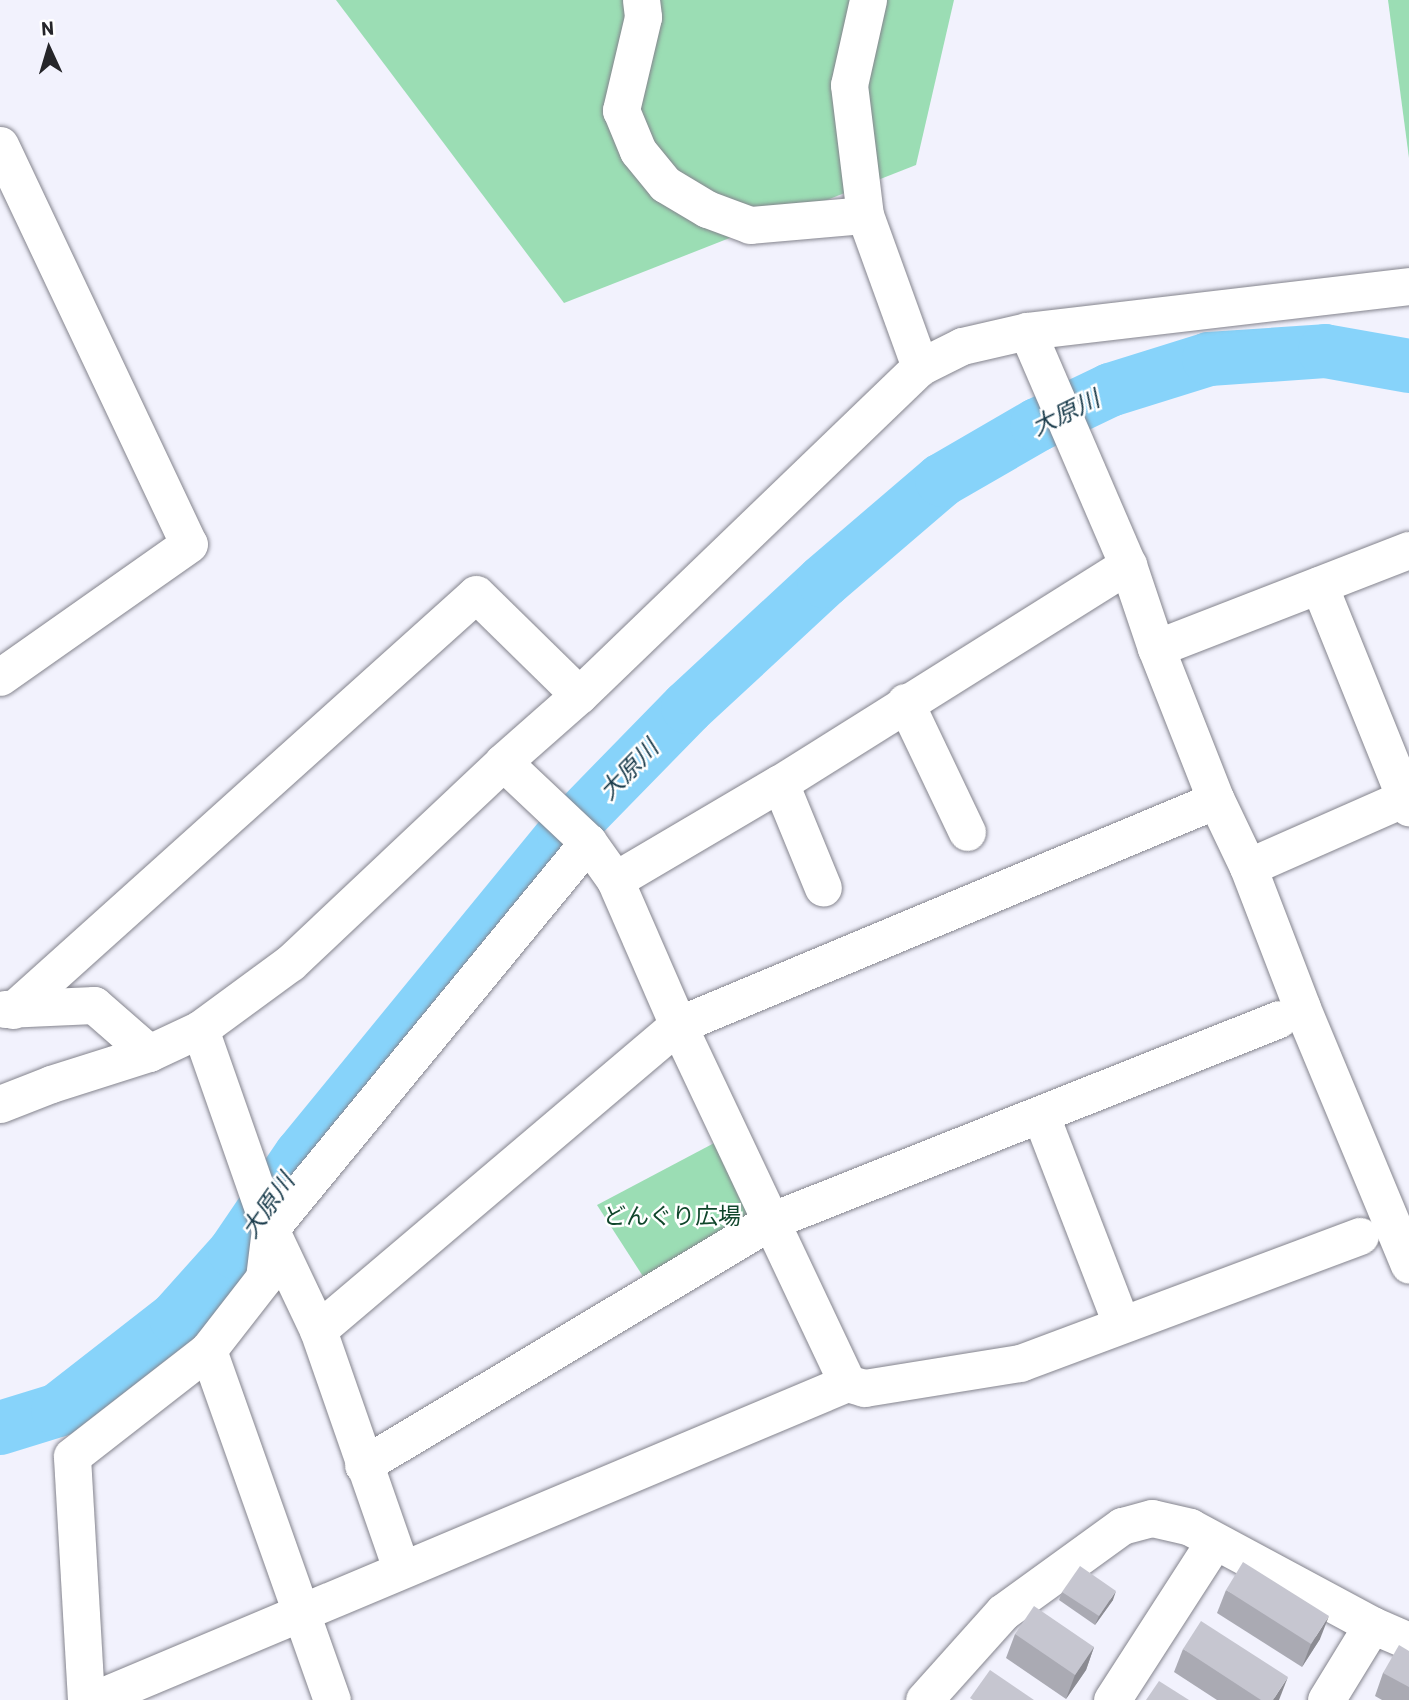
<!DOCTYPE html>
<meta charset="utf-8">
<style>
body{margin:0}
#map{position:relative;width:1409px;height:1700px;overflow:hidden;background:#f2f2fd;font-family:Barlow,"Noto Sans JP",sans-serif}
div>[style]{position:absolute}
.green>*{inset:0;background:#9bddb4}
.river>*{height:54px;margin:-27px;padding:0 27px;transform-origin:27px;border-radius:27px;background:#87d3fa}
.roads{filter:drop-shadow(0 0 2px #84848d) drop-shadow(0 0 2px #84848d)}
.minor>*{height:37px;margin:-18.5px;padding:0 18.5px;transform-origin:18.5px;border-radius:18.5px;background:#fff}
.wall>*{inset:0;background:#aaaab3}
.shaded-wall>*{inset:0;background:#8b8b92}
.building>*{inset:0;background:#c6c6d0}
span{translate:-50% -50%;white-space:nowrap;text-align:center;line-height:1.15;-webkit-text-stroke:5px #fff;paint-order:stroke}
.park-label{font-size:23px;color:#10462b}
.water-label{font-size:24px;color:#193b4b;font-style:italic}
.north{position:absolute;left:14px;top:14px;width:70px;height:70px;-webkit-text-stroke:5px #fff;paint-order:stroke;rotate:356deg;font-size:19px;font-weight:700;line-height:28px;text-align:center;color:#252529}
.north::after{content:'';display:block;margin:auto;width:24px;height:32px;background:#252529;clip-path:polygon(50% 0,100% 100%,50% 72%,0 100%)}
</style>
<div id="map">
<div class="green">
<div style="clip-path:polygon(336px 0,954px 0,916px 165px,564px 303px)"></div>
<div style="clip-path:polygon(1388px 0,1409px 0,1409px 158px)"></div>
<div style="clip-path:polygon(718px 1141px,750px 1219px,646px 1281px,597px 1205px)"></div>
</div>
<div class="river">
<div style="left:0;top:1428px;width:61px;rotate:-17.2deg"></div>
<div style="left:58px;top:1410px;width:150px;rotate:-37.9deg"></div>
<div style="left:176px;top:1318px;width:89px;rotate:-48.2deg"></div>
<div style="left:235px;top:1252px;width:117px;rotate:-55.8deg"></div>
<div style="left:301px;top:1155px;width:415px;rotate:-50.7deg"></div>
<div style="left:564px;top:834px;width:177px;rotate:-45.7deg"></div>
<div style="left:688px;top:707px;width:185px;rotate:-42.8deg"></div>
<div style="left:824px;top:581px;width:155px;rotate:-40.6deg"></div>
<div style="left:942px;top:480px;width:110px;rotate:-30.1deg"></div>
<div style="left:1037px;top:425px;width:81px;rotate:-25.6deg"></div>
<div style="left:1110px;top:390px;width:104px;rotate:-17.4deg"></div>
<div style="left:1209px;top:359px;width:116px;rotate:-3.9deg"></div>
<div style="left:1325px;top:351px;width:85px;rotate:10.1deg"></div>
</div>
<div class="roads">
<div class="minor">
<div style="left:641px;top:0;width:17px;rotate:83deg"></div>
<div style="left:643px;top:17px;width:96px;rotate:103.3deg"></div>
<div style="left:621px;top:110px;width:44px;rotate:67.5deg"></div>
<div style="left:638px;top:151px;width:43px;rotate:50.7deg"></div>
<div style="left:665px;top:184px;width:49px;rotate:30.8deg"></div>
<div style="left:707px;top:209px;width:46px;rotate:20.4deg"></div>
<div style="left:750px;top:225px;width:115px;rotate:-5deg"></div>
<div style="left:868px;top:0;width:87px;rotate:102.6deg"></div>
<div style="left:849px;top:85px;width:131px;rotate:83deg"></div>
<div style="left:865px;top:215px;width:162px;rotate:70.1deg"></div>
<div style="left:0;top:145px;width:441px;rotate:64.7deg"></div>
<div style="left:189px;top:544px;width:231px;rotate:144.9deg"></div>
<div style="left:1027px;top:331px;width:255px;rotate:66.7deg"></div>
<div style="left:1128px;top:565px;width:88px;rotate:71.4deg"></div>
<div style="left:1156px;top:648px;width:163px;rotate:68.5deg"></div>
<div style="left:1216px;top:800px;width:74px;rotate:64.5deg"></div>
<div style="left:1248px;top:867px;width:151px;rotate:69deg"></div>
<div style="left:1302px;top:1008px;width:278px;rotate:67.4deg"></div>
<div style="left:1319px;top:585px;width:240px;rotate:68deg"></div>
<div style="left:1156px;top:648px;width:271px;rotate:-21.2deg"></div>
<div style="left:905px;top:702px;width:144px;rotate:64.5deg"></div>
<div style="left:503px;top:762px;width:117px;rotate:43.3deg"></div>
<div style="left:588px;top:842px;width:47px;rotate:54.6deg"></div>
<div style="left:615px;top:880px;width:158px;rotate:66.5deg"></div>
<div style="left:678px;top:1025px;width:396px;rotate:64.7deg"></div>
<div style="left:780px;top:783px;width:113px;rotate:67.7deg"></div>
<div style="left:1248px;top:867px;width:176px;rotate:-23.8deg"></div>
<div style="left:615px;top:880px;width:191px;rotate:-30.5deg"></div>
<div style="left:780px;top:783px;width:411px;rotate:-32.1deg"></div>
<div style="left:5px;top:1009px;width:89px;rotate:-2.6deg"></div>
<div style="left:94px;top:1005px;width:73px;rotate:41.1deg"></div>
<div style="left:13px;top:1010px;width:622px;rotate:-41.94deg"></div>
<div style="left:476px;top:594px;width:144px;rotate:44.4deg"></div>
<div style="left:200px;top:1029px;width:212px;rotate:70.7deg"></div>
<div style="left:270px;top:1229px;width:112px;rotate:64.6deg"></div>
<div style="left:318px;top:1330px;width:253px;rotate:70.8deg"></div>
<div style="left:0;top:1104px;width:55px;rotate:-21.4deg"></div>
<div style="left:51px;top:1084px;width:103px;rotate:-17.6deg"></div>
<div style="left:149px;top:1053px;width:56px;rotate:-25.2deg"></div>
<div style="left:200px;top:1029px;width:112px;rotate:-36.3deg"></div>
<div style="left:290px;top:963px;width:293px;rotate:-43.3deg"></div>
<div style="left:503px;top:762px;width:101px;rotate:-41.4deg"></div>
<div style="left:579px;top:695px;width:473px;rotate:-43.9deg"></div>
<div style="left:920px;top:367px;width:47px;rotate:-26.6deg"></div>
<div style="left:962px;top:346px;width:67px;rotate:-13deg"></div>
<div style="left:1027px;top:331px;width:385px;rotate:-6.7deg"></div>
<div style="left:1041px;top:1116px;width:222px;rotate:68.9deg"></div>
<div style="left:318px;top:1330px;width:472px;rotate:-40.3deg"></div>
<div style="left:678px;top:1025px;width:583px;rotate:-22.7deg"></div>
<div style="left:208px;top:1350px;width:371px;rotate:70.5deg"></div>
<div style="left:363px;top:1465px;width:478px;rotate:-30.9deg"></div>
<div style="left:773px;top:1220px;width:544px;rotate:-21.66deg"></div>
<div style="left:86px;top:1700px;width:244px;rotate:-93.3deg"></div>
<div style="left:72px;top:1456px;width:172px;rotate:-37.9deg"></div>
<div style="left:208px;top:1350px;width:91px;rotate:-52.1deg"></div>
<div style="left:264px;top:1278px;width:49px;rotate:-83deg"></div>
<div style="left:270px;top:1229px;width:501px;rotate:-50.59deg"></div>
<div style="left:93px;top:1700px;width:818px;rotate:-22.8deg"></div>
<div style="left:847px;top:1383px;width:18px;rotate:16deg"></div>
<div style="left:864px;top:1388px;width:158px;rotate:-9.1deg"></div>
<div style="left:1020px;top:1363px;width:363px;rotate:-20.5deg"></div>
<div style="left:924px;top:1700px;width:118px;rotate:-48.1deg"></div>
<div style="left:1003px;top:1612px;width:147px;rotate:-35.9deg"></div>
<div style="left:1122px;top:1526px;width:31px;rotate:-15deg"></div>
<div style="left:1152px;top:1518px;width:39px;rotate:13deg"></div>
<div style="left:1190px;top:1527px;width:207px;rotate:28.3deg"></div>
<div style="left:1372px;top:1625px;width:40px;rotate:23.4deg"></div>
<div style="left:1112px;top:1700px;width:188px;rotate:-57.2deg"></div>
<div style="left:1326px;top:1700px;width:88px;rotate:-58.5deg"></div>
</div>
</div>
<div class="wall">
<div style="clip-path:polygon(1226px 1590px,1320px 1639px,1302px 1667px,1217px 1613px)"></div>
<div style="clip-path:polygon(1062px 1592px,1113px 1600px,1095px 1625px,1059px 1600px)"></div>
<div style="clip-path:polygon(1015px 1634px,1094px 1647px,1086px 1670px,1066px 1699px,1006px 1658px)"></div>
<div style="clip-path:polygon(1183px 1649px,1279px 1700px,1217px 1700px,1174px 1672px)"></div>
<div style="clip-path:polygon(1409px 1651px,1409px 1700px,1382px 1700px,1375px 1696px,1383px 1673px)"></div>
</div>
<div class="shaded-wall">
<div style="clip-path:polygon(1116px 1591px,1113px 1600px,1095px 1625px,1099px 1616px)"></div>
<div style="clip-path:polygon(1329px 1616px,1320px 1639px,1302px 1667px,1311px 1644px)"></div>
<div style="clip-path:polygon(1094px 1647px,1086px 1670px,1066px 1699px,1075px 1675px)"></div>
<div style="clip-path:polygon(1288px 1677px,1279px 1700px,1273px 1700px)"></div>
</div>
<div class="building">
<div style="clip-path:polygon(1243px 1562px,1329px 1616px,1311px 1644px,1226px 1590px)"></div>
<div style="clip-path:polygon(1080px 1566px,1116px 1591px,1099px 1616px,1062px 1592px)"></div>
<div style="clip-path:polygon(1034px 1606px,1094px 1647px,1075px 1675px,1015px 1634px)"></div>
<div style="clip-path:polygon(1201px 1621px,1288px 1677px,1273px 1700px,1261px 1700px,1183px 1649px)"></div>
<div style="clip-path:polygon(1399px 1645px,1409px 1651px,1409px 1687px,1383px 1673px)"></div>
<div style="clip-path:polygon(990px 1670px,1034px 1700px,973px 1700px,970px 1698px)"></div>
<div style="clip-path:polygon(1159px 1681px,1189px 1700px,1146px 1700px)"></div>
</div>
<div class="park-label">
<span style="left:672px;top:1215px">どんぐり広場</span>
</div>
<div class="water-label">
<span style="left:1065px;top:412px;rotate:-26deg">大原川</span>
<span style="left:628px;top:769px;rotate:-46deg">大原川</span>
<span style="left:267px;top:1205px;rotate:-55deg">大原川</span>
</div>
<div class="north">N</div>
</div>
